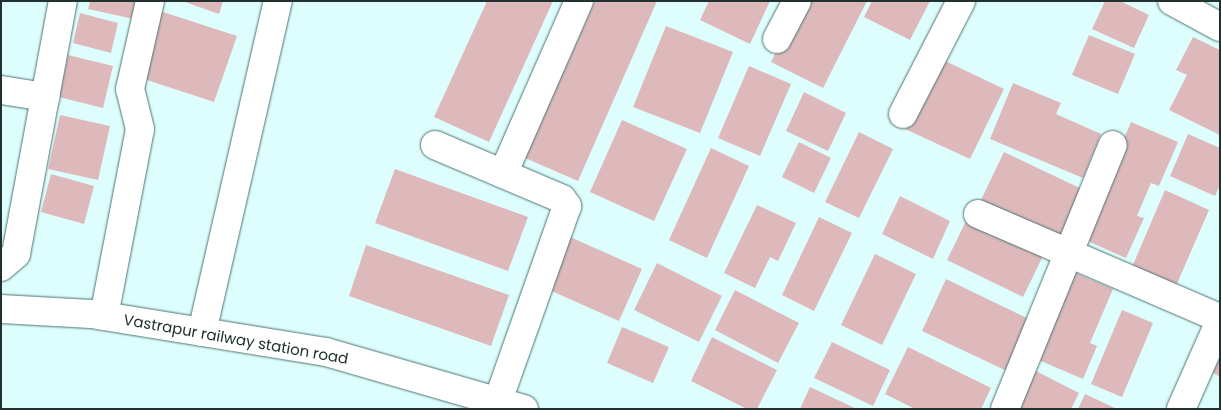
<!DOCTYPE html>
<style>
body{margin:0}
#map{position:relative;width:1221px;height:410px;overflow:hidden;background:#ddfefd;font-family:Poppins,sans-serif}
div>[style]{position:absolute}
.building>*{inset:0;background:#deb9bb}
.roads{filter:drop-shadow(0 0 1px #4d7372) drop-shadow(0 0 1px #4d7372)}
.minor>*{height:28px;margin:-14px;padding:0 14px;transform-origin:14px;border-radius:14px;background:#fff}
span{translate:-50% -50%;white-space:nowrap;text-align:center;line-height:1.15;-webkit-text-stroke:5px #fff;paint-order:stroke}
.street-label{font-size:15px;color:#203130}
.frame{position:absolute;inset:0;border:2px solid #203130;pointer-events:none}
</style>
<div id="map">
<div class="building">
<div style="clip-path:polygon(90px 1px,142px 1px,138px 20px,88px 9px)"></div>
<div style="clip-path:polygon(182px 1px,223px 1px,219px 14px)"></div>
<div style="clip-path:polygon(487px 1px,553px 1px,489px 142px,434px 117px)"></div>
<div style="clip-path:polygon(595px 1px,657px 1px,578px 181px,525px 158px)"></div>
<div style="clip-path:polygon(709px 1px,770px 1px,750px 44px,700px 20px)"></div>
<div style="clip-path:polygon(802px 1px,867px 1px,823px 88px,771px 62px)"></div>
<div style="clip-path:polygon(872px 1px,930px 1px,910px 40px,864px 17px)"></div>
<div style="clip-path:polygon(1105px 1px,1120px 1px,1149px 15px,1134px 48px,1092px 29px)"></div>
<div style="clip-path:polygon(160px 11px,237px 36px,214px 102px,138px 77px)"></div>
<div style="clip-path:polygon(80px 13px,118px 23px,111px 53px,73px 43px)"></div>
<div style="clip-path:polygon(666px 26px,733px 52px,700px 133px,633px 107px)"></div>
<div style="clip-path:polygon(1089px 35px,1135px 54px,1118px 94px,1072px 75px)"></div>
<div style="clip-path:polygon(1193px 37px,1220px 50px,1220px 135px,1169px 110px,1187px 75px,1176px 70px)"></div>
<div style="clip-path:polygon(68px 55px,113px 66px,103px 108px,59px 97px)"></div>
<div style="clip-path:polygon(939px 58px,1004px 89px,970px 159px,905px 129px)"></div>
<div style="clip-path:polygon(749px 66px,791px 84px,760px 156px,718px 138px)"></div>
<div style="clip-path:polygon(1013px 83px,1061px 103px,1056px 114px,1101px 134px,1083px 178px,990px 139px)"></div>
<div style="clip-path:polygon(804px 92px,846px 113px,828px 151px,786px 131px)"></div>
<div style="clip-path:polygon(60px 115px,110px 126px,98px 180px,48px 169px)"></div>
<div style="clip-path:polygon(622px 120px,687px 149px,654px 221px,590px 192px)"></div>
<div style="clip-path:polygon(1131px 122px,1178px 142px,1159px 186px,1151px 183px,1137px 216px,1144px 218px,1126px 258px,1085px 240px,1098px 197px,1105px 200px,1118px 170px,1112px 167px)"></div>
<div style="clip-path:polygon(859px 132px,893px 149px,859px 218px,825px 202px)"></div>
<div style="clip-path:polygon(1188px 134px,1220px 148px,1220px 185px,1215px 196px,1170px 176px)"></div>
<div style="clip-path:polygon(799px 142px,831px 158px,814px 193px,782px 177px)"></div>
<div style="clip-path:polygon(711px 148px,749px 166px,707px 258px,669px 240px)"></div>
<div style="clip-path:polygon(1004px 152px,1086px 191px,1062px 242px,980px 202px)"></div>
<div style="clip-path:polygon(395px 169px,528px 217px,508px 271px,375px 223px)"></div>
<div style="clip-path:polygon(51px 174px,94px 186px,84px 224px,41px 212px)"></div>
<div style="clip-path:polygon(1165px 190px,1209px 210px,1176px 286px,1132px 267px)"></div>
<div style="clip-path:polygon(900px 196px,950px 221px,933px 259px,882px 234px)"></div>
<div style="clip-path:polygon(757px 205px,796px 223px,778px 261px,770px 257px,755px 288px,724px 273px)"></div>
<div style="clip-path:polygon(819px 217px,852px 233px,814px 311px,782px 295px)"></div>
<div style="clip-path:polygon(967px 219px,1043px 256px,1023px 297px,947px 260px)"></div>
<div style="clip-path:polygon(570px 237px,642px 269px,619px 321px,547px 289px)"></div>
<div style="clip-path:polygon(366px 245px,509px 295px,491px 346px,349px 296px)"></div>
<div style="clip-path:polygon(875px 254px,916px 274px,882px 345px,841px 325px)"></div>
<div style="clip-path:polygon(657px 263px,722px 296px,699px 342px,634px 310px)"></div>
<div style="clip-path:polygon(1071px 271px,1113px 289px,1090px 343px,1097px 346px,1083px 379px,1034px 358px)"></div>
<div style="clip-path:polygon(946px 279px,1033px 321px,1009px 372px,922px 331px)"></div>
<div style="clip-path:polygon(735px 290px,799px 323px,778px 363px,715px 330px)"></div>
<div style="clip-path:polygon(1122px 310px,1153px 323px,1122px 397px,1091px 384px)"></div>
<div style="clip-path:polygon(622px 327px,669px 347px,653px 383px,607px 363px)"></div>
<div style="clip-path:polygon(712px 337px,777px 370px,757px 409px,747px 409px,691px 381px)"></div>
<div style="clip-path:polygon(832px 342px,890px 370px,873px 406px,814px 378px)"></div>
<div style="clip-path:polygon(908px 347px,991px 388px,981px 409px,915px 409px,885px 394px)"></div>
<div style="clip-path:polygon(1220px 358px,1220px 377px,1212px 372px)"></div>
<div style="clip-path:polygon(1032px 369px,1079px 393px,1071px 409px,1012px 409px)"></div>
<div style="clip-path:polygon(810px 387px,857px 409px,800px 409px)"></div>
<div style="clip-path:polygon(1085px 394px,1117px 409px,1078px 409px)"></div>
</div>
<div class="roads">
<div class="minor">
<div style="left:1172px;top:1px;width:55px;rotate:28.4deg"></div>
<div style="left:777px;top:39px;width:43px;rotate:-62.2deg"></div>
<div style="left:1px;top:90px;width:45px;rotate:9deg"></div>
<div style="left:903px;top:114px;width:127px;rotate:-62.8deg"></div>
<div style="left:435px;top:145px;width:138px;rotate:23deg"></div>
<div style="left:562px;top:199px;width:9px;rotate:54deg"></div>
<div style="left:567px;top:206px;width:207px;rotate:109.5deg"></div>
<div style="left:503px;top:174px;width:189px;rotate:-66.3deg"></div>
<div style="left:978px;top:214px;width:263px;rotate:23.3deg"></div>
<div style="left:1px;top:267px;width:20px;rotate:-41deg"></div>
<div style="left:16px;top:254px;width:257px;rotate:-79.5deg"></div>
<div style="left:1px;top:309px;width:90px;rotate:3.2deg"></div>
<div style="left:91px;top:314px;width:238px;rotate:9.2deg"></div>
<div style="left:326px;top:352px;width:206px;rotate:16.1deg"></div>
<div style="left:104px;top:316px;width:190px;rotate:-79.1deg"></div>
<div style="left:140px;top:129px;width:41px;rotate:-104deg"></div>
<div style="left:130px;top:89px;width:90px;rotate:-77.2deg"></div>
<div style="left:202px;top:332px;width:340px;rotate:-77.1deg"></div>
<div style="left:1005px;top:409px;width:285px;rotate:-67.8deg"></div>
<div style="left:1181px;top:409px;width:96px;rotate:-66.1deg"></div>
</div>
</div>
<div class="street-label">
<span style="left:236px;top:339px;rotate:10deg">Vastrapur railway station road</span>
</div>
<div class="frame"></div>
</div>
